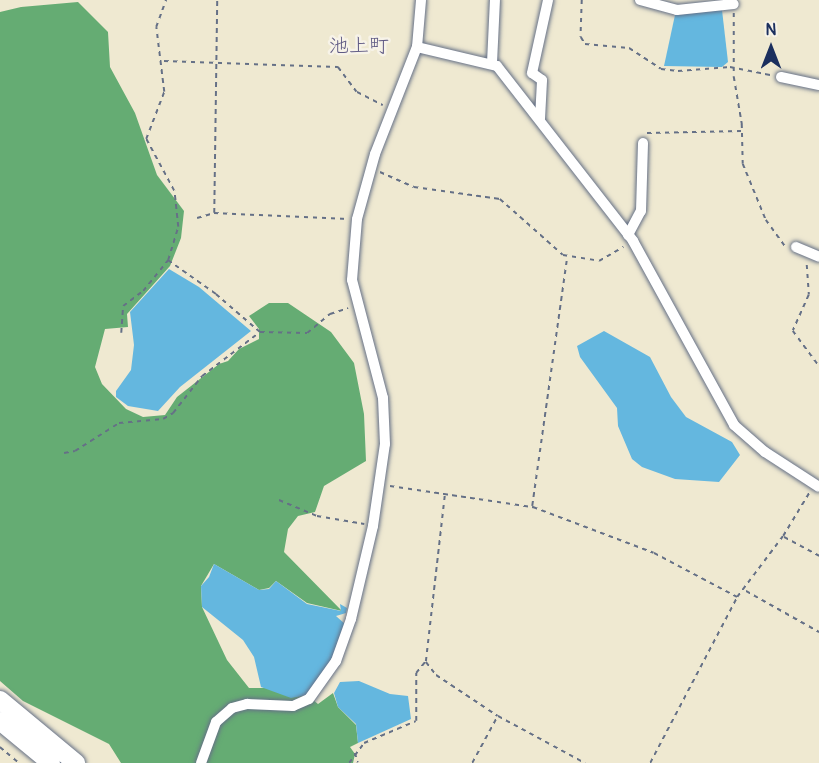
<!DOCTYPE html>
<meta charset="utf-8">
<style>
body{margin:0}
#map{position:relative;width:819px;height:763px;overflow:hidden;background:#efe9d1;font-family:Pangolin,"Klee One",sans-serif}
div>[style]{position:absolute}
.forest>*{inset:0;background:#65ac73}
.water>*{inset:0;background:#64b7df}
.path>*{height:1.5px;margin-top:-0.75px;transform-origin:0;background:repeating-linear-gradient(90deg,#657086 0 4.5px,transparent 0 9px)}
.roads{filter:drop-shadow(0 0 2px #657086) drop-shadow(0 0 2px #657086)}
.street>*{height:10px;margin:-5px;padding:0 5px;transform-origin:5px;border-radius:5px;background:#fff}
.highway>*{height:18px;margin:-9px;padding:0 9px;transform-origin:9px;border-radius:9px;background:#fff}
span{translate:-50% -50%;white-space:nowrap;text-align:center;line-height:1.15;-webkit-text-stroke:5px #f7f3e8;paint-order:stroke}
.quarter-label{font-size:20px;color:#5f5a84}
.north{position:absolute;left:741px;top:18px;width:60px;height:60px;-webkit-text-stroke:4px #f7f3e8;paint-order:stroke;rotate:0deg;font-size:16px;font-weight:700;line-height:24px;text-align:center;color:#1b2f5e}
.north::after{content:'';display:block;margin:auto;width:21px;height:27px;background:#1b2f5e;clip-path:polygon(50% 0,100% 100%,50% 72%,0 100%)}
</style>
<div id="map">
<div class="forest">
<div style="clip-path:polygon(78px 2px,108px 32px,110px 67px,135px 113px,157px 175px,184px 211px,181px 238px,170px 266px,127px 314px,128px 327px,105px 329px,95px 367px,102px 384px,126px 409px,143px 417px,165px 415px,177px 397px,219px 364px,228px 361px,239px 349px,259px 339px,259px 329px,249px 316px,269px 303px,288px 303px,331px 332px,354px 363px,364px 414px,366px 461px,324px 486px,315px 512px,298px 516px,288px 529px,284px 552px,342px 611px,307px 603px,276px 581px,269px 588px,259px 590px,214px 564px,201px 586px,202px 607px,227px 660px,249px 688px,268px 688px,291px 697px,307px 695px,318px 704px,333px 693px,338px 707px,356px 725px,358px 743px,350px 747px,355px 754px,353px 763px,121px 763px,109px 744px,23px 701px,0 681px,0 12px,21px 7px)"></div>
</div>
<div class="water">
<div style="clip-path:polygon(722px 10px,728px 62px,722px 67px,664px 66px,675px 15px)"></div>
<div style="clip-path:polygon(169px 269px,199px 287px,251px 331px,180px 387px,158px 411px,128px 406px,116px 397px,116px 391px,131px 370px,134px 345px,130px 312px)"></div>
<div style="clip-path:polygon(604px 331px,650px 357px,671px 397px,686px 417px,732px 442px,740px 455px,719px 482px,675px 479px,642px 467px,632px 459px,618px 426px,617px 408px,580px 357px,577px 346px)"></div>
<div style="clip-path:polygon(214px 564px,259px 590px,269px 589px,276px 581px,307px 604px,341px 611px,340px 604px,347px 608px,346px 613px,336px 616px,345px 624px,341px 646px,307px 695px,291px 698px,261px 687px,254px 657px,243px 640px,202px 607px,201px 586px,209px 577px)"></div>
<div style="clip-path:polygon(359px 681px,390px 694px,408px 696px,411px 719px,358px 743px,356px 724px,338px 707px,334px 693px,340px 682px)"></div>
</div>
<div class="path">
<div style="left:582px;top:0;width:37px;rotate:92deg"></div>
<div style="left:581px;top:37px;width:8px;rotate:60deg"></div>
<div style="left:585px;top:44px;width:44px;rotate:5.2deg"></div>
<div style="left:629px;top:48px;width:38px;rotate:33deg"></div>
<div style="left:661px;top:69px;width:17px;rotate:7deg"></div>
<div style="left:678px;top:71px;width:52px;rotate:-4.4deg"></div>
<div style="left:730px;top:67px;width:41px;rotate:11.3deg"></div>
<div style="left:734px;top:13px;width:64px;rotate:90deg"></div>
<div style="left:734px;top:77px;width:48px;rotate:80.3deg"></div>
<div style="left:742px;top:124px;width:40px;rotate:88.6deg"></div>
<div style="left:743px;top:164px;width:61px;rotate:67.7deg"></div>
<div style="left:766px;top:220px;width:34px;rotate:54deg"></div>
<div style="left:164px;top:61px;width:174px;rotate:2deg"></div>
<div style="left:338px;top:67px;width:31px;rotate:53deg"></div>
<div style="left:357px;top:92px;width:29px;rotate:27deg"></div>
<div style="left:647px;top:133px;width:94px;rotate:-1.2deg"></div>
<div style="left:380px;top:172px;width:37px;rotate:24deg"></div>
<div style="left:414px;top:187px;width:87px;rotate:7.9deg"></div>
<div style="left:500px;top:199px;width:84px;rotate:41.6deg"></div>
<div style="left:563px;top:255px;width:36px;rotate:9deg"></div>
<div style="left:599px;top:261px;width:28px;rotate:-30deg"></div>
<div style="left:214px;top:213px;width:213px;rotate:-89.2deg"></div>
<div style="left:197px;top:218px;width:18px;rotate:-16deg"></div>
<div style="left:214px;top:213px;width:134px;rotate:2.6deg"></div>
<div style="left:168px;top:260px;width:59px;rotate:35.3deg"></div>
<div style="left:216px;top:294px;width:58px;rotate:40.8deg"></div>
<div style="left:260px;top:332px;width:47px;rotate:1.2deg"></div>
<div style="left:307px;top:333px;width:30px;rotate:-40deg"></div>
<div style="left:330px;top:314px;width:19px;rotate:-18deg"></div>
<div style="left:807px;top:265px;width:30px;rotate:86deg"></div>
<div style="left:809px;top:295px;width:39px;rotate:114deg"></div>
<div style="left:793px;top:331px;width:44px;rotate:53.4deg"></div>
<div style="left:121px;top:333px;width:27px;rotate:-86deg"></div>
<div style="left:123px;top:306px;width:25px;rotate:-37deg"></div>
<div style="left:143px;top:291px;width:40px;rotate:-51deg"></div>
<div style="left:168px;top:260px;width:34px;rotate:-73deg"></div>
<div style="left:178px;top:227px;width:36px;rotate:-96deg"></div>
<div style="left:174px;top:191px;width:59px;rotate:-118.3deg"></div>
<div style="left:146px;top:139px;width:50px;rotate:-69deg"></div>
<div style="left:164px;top:92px;width:65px;rotate:-97deg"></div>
<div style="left:156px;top:27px;width:29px;rotate:-70deg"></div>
<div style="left:64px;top:453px;width:11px;rotate:-10deg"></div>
<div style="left:75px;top:451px;width:52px;rotate:-32.5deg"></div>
<div style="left:119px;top:423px;width:44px;rotate:-5.2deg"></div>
<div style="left:163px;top:419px;width:12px;rotate:-31deg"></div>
<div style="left:173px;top:413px;width:47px;rotate:-51.9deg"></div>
<div style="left:202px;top:376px;width:73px;rotate:-37.2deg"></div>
<div style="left:390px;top:486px;width:145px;rotate:8.4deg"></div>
<div style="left:533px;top:507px;width:129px;rotate:20.8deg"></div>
<div style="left:654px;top:553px;width:94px;rotate:27.9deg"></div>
<div style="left:445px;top:496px;width:167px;rotate:96.5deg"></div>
<div style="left:426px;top:662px;width:16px;rotate:52deg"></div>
<div style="left:436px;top:675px;width:74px;rotate:33.5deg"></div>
<div style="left:498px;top:716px;width:99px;rotate:28.4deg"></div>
<div style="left:279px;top:500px;width:41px;rotate:22.8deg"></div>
<div style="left:317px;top:516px;width:48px;rotate:9.7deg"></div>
<div style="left:532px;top:506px;width:250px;rotate:-82deg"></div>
<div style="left:784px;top:537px;width:40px;rotate:28deg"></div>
<div style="left:746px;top:591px;width:84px;rotate:29.3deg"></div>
<div style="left:0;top:747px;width:25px;rotate:40deg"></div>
<div style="left:355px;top:753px;width:10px;rotate:73deg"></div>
<div style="left:349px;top:763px;width:25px;rotate:-53deg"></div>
<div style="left:364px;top:743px;width:56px;rotate:-22.9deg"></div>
<div style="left:416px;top:721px;width:48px;rotate:-90deg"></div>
<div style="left:416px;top:673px;width:14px;rotate:-51deg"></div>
<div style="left:472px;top:763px;width:52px;rotate:-61.5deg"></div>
<div style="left:650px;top:763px;width:187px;rotate:-62.3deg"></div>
<div style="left:737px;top:597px;width:76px;rotate:-53deg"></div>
<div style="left:783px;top:536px;width:50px;rotate:-58.8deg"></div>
</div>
<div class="roads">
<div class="street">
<div style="left:640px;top:0;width:38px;rotate:15deg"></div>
<div style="left:677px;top:10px;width:57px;rotate:-6deg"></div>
<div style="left:417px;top:47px;width:82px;rotate:13.4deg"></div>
<div style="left:497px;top:66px;width:222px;rotate:52.1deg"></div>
<div style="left:633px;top:241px;width:210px;rotate:61.2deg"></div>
<div style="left:734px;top:425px;width:41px;rotate:41.1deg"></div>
<div style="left:765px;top:452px;width:64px;rotate:32.9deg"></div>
<div style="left:492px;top:63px;width:63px;rotate:-87.3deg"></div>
<div style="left:781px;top:77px;width:39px;rotate:12deg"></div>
<div style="left:540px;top:119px;width:39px;rotate:-87deg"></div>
<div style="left:542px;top:80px;width:12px;rotate:-145deg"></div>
<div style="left:532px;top:73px;width:75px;rotate:-77.6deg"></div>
<div style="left:628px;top:235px;width:27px;rotate:-62deg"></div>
<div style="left:641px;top:211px;width:68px;rotate:-88.3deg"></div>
<div style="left:796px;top:247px;width:25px;rotate:23deg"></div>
<div style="left:201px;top:763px;width:44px;rotate:-69.9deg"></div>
<div style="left:216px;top:722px;width:21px;rotate:-41deg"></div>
<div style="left:232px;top:708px;width:16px;rotate:-15deg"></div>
<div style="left:247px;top:704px;width:46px;rotate:2.5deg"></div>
<div style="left:293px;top:706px;width:17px;rotate:-24deg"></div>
<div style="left:309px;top:699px;width:47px;rotate:-54.6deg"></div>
<div style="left:336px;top:661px;width:45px;rotate:-70.3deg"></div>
<div style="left:351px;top:619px;width:96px;rotate:-76.7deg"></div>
<div style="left:373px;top:526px;width:83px;rotate:-81.7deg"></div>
<div style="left:385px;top:444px;width:46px;rotate:-92.5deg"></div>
<div style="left:383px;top:398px;width:122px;rotate:-104.7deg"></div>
<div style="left:352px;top:280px;width:61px;rotate:-85.3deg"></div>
<div style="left:357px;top:219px;width:67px;rotate:-74.5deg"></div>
<div style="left:375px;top:154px;width:115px;rotate:-68.6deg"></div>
<div style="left:417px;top:47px;width:47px;rotate:-85.1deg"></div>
</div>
<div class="highway">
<div style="left:0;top:700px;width:99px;rotate:39.7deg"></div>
<div style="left:0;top:721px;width:66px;rotate:39.5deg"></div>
</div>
</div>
<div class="quarter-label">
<span style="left:359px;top:45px">池上町</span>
</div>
<div class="north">N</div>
</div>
